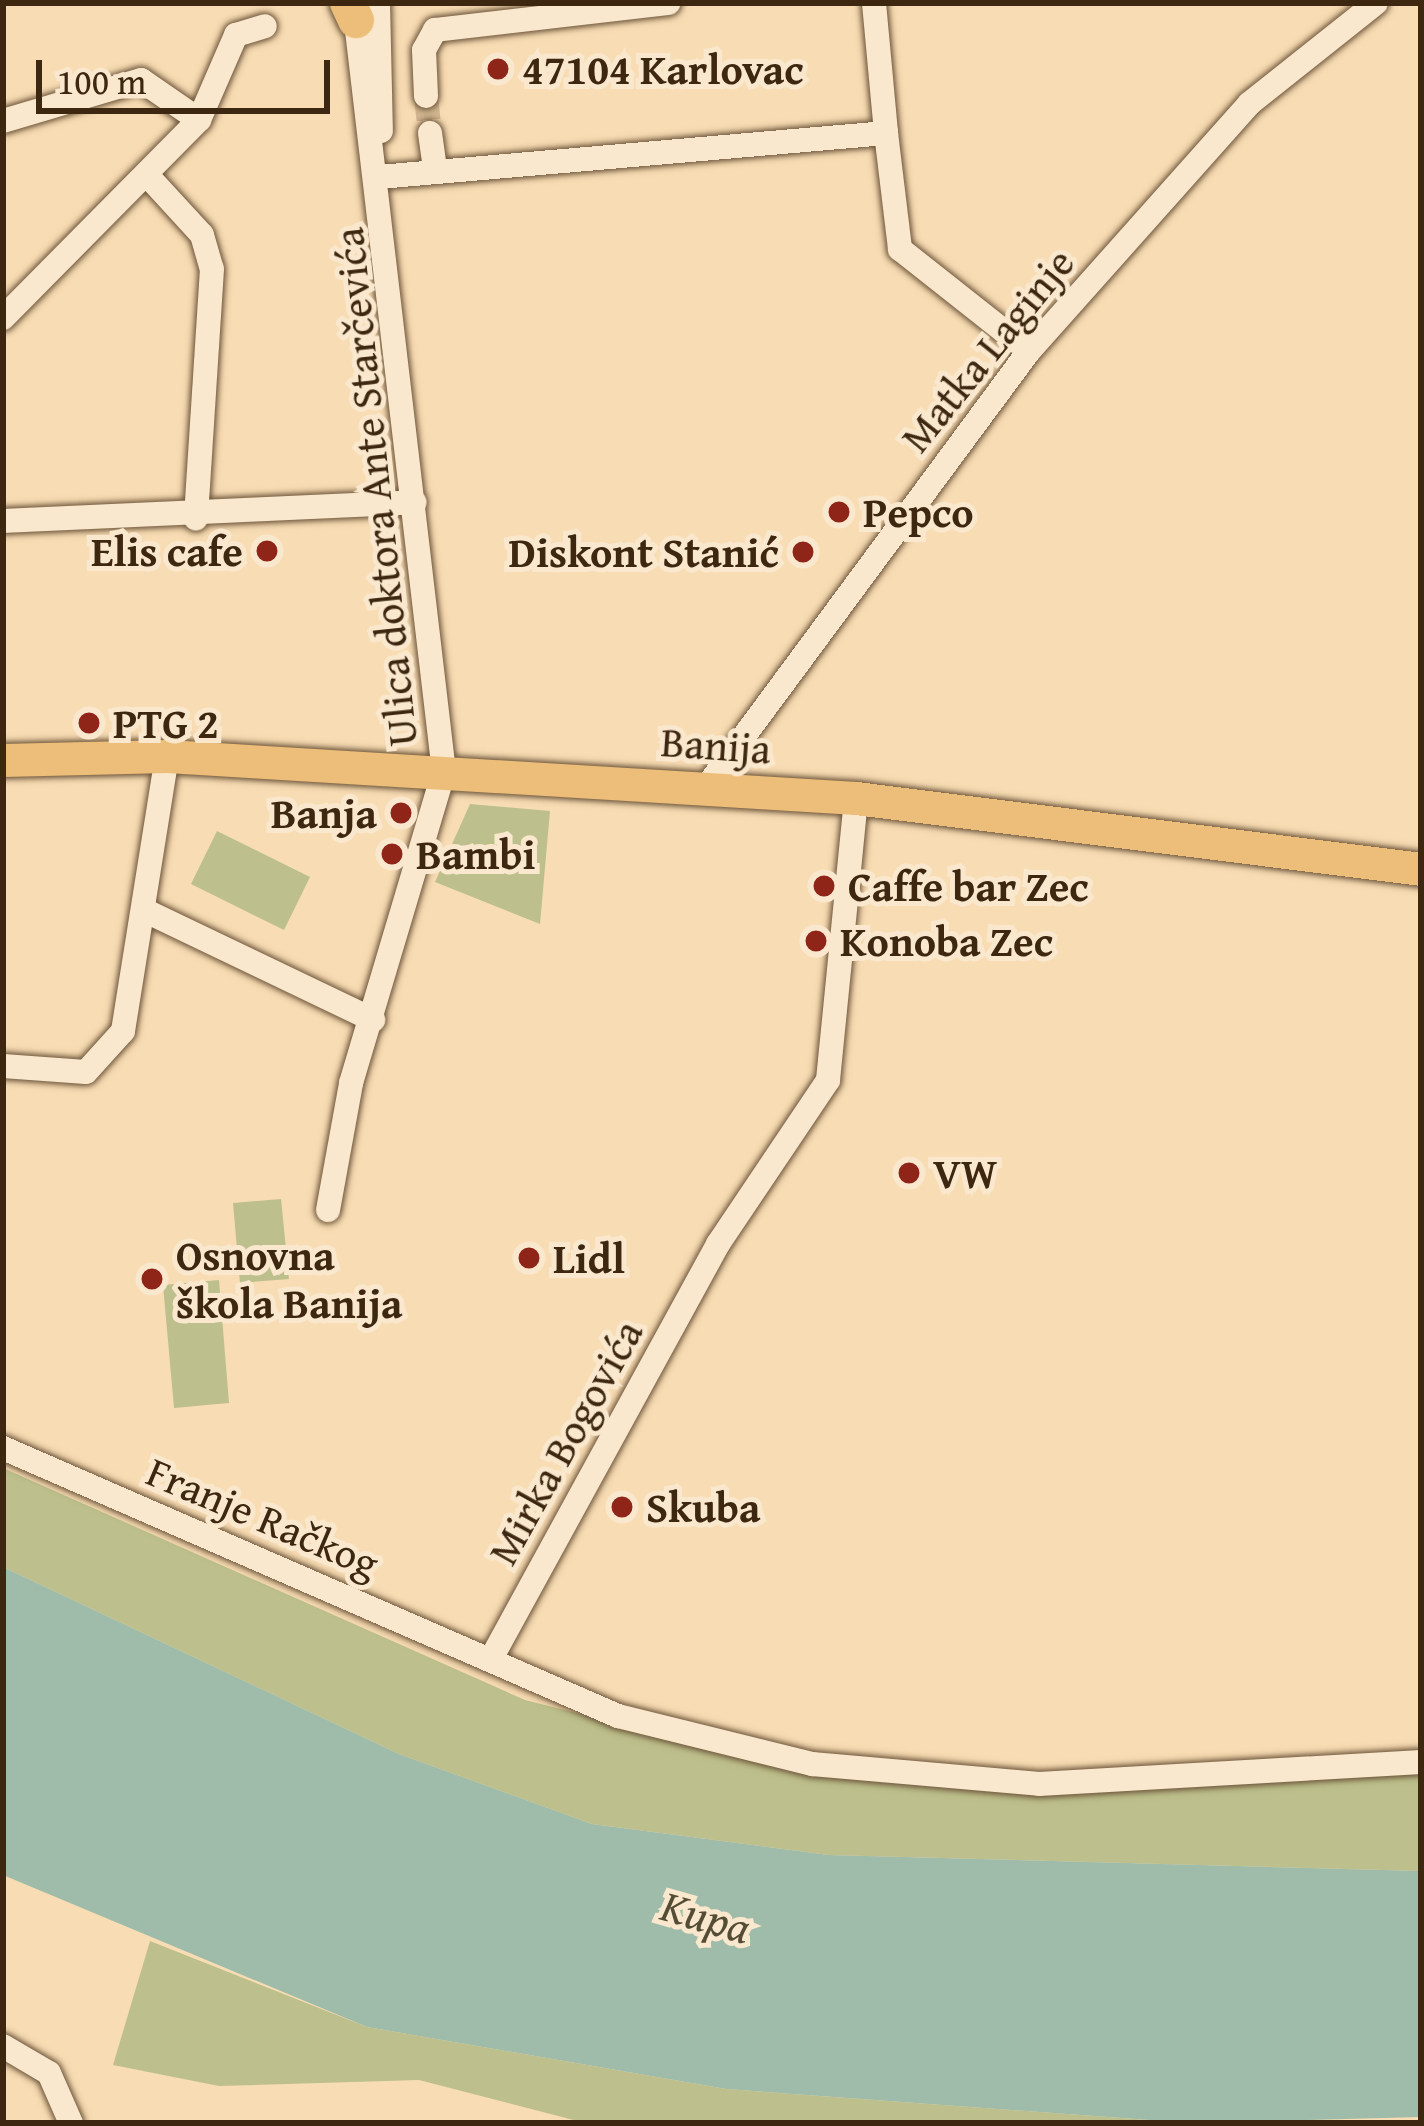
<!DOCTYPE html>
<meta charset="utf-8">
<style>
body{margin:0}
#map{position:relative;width:1424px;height:2126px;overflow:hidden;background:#f8dcb3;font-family:"Gentium Book Plus",serif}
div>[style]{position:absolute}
.green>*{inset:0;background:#bdc08c}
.water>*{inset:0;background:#9ebca9}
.minor-tunnel>*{height:24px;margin-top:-12px;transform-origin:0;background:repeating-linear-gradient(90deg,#d3b892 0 24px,transparent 0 36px)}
.roads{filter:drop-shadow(0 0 3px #6c5439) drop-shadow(0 0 3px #6c5439)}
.minor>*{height:24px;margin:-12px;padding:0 12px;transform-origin:12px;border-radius:12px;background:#fae8ce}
.major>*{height:33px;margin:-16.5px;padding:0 16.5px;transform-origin:16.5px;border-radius:16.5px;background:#ecbe7a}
.highway>*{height:36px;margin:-18px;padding:0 18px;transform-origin:18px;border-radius:18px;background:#ecbe7a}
.dots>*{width:33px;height:33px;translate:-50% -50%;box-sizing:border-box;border:6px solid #fae8ce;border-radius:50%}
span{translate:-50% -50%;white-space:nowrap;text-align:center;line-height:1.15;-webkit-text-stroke:10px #fae8ce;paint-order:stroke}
.poi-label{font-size:42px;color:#3d2710;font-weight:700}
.left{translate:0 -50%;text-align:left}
.right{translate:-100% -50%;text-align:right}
.street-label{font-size:42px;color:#3d2710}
.water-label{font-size:45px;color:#554c36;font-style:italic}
.frame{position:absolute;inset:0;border:6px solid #3d2710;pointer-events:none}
.scale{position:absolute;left:36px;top:60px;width:294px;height:54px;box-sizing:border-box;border:6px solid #3d2710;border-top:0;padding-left:15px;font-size:36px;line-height:42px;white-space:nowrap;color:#3d2710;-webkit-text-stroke:9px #fae8ce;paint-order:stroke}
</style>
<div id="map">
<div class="green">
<div style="clip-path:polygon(470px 804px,550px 811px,540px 924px,435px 882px)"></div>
<div style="clip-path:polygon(217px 831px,310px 877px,284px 930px,191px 884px)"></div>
<div style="clip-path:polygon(281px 1199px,289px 1279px,240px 1283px,233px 1203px)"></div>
<div style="clip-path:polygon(219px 1280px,229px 1403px,174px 1408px,163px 1285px)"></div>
<div style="clip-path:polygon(3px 1468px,525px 1700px,811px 1772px,1036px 1791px,1421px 1772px,1421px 1871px,829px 1855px,592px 1824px,399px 1754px,3px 1567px)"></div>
<div style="clip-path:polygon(150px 1941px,367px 2027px,726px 2089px,1190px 2123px,585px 2123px,419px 2080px,219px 2086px,113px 2065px)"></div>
</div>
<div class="water">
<div style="clip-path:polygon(3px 1567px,399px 1754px,592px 1824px,829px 1855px,1421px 1871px,1421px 2117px,1190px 2123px,726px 2089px,367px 2027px,3px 1875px)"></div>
</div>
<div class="minor-tunnel">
<div style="left:426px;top:96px;width:37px;rotate:84deg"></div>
</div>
<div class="roads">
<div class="minor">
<div style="left:378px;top:3px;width:128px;rotate:88.7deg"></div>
<div style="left:874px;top:3px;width:131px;rotate:84.7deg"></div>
<div style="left:426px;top:96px;width:46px;rotate:-92.5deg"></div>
<div style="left:424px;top:50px;width:23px;rotate:-61deg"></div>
<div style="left:435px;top:30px;width:235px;rotate:-6.6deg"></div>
<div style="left:3px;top:121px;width:144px;rotate:-16.5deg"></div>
<div style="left:141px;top:80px;width:70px;rotate:34.6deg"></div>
<div style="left:430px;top:133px;width:35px;rotate:82deg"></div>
<div style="left:147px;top:175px;width:81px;rotate:47.5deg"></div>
<div style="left:202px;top:235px;width:35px;rotate:74deg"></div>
<div style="left:212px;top:269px;width:250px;rotate:93.7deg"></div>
<div style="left:379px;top:177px;width:509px;rotate:-4.96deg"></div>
<div style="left:886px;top:133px;width:117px;rotate:83.1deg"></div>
<div style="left:900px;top:249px;width:164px;rotate:38.3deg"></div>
<div style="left:3px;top:318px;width:279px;rotate:-45.3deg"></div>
<div style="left:199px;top:120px;width:93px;rotate:-66.5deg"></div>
<div style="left:236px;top:35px;width:30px;rotate:-17deg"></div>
<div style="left:3px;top:521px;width:412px;rotate:-2.6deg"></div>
<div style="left:705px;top:789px;width:545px;rotate:-53.51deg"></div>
<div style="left:1029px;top:351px;width:331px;rotate:-48.3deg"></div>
<div style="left:1249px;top:104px;width:162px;rotate:-38.5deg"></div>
<div style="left:146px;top:911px;width:252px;rotate:25.6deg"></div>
<div style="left:3px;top:1066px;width:83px;rotate:4.1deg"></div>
<div style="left:86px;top:1072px;width:55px;rotate:-47.9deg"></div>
<div style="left:123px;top:1031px;width:278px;rotate:-80.9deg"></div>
<div style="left:328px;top:1210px;width:129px;rotate:-79.7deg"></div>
<div style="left:351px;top:1083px;width:325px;rotate:-73.4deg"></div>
<div style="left:444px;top:772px;width:772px;rotate:-96.69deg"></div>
<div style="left:3px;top:1448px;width:671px;rotate:23.55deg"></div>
<div style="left:618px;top:1716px;width:200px;rotate:13.9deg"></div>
<div style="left:812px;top:1764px;width:228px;rotate:5deg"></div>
<div style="left:1039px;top:1784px;width:383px;rotate:-3.3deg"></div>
<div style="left:492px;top:1657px;width:471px;rotate:-61.3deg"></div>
<div style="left:718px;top:1244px;width:197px;rotate:-56.1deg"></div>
<div style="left:828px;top:1080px;width:283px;rotate:-84.3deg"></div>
<div style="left:3px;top:2046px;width:53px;rotate:30.4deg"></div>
<div style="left:49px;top:2073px;width:55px;rotate:66.3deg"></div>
</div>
<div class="major">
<div style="left:3px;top:760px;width:164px;rotate:-1.4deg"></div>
<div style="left:167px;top:756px;width:690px;rotate:3.49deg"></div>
<div style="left:856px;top:798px;width:569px;rotate:7.16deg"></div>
</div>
<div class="highway">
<div style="left:348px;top:3px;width:19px;rotate:65deg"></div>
</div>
</div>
<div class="dots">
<div style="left:498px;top:69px;background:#8f2418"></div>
<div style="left:839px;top:512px;background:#8f2418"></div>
<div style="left:267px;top:551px;background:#8f2418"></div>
<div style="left:803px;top:552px;background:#8f2418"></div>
<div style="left:89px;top:723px;background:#8f2418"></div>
<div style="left:401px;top:813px;background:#8f2418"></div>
<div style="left:392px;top:854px;background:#8f2418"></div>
<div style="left:824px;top:886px;background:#8f2418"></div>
<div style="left:816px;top:941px;background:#8f2418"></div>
<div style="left:909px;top:1173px;background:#8f2418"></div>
<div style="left:529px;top:1258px;background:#8f2418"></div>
<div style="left:152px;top:1279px;background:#8f2418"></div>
<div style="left:622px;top:1507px;background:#8f2418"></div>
</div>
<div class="poi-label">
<span class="left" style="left:522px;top:69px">47104 Karlovac</span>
<span class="left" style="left:863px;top:512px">Pepco</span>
<span class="right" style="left:243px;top:551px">Elis cafe</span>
<span class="right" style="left:779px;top:552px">Diskont Stanić</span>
<span class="left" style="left:113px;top:723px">PTG 2</span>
<span class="right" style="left:377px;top:813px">Banja</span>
<span class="left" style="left:416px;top:854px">Bambi</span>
<span class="left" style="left:848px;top:886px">Caffe bar Zec</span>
<span class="left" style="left:840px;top:941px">Konoba Zec</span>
<span class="left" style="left:933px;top:1173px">VW</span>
<span class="left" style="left:176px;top:1279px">Osnovna<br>škola Banija</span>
<span class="left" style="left:553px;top:1258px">Lidl</span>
<span class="left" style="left:646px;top:1507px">Skuba</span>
</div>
<div class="street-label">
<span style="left:987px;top:350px;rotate:-51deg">Matka Laginje</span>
<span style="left:375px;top:487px;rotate:-96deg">Ulica doktora Ante Starčevića</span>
<span style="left:716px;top:745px;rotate:4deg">Banija</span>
<span style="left:565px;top:1442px;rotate:-61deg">Mirka Bogovića</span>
<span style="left:263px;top:1517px;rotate:23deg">Franje Račkog</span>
</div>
<div class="water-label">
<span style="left:706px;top:1916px;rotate:16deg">Kupa</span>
</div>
<div class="frame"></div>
<div class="scale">100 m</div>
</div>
